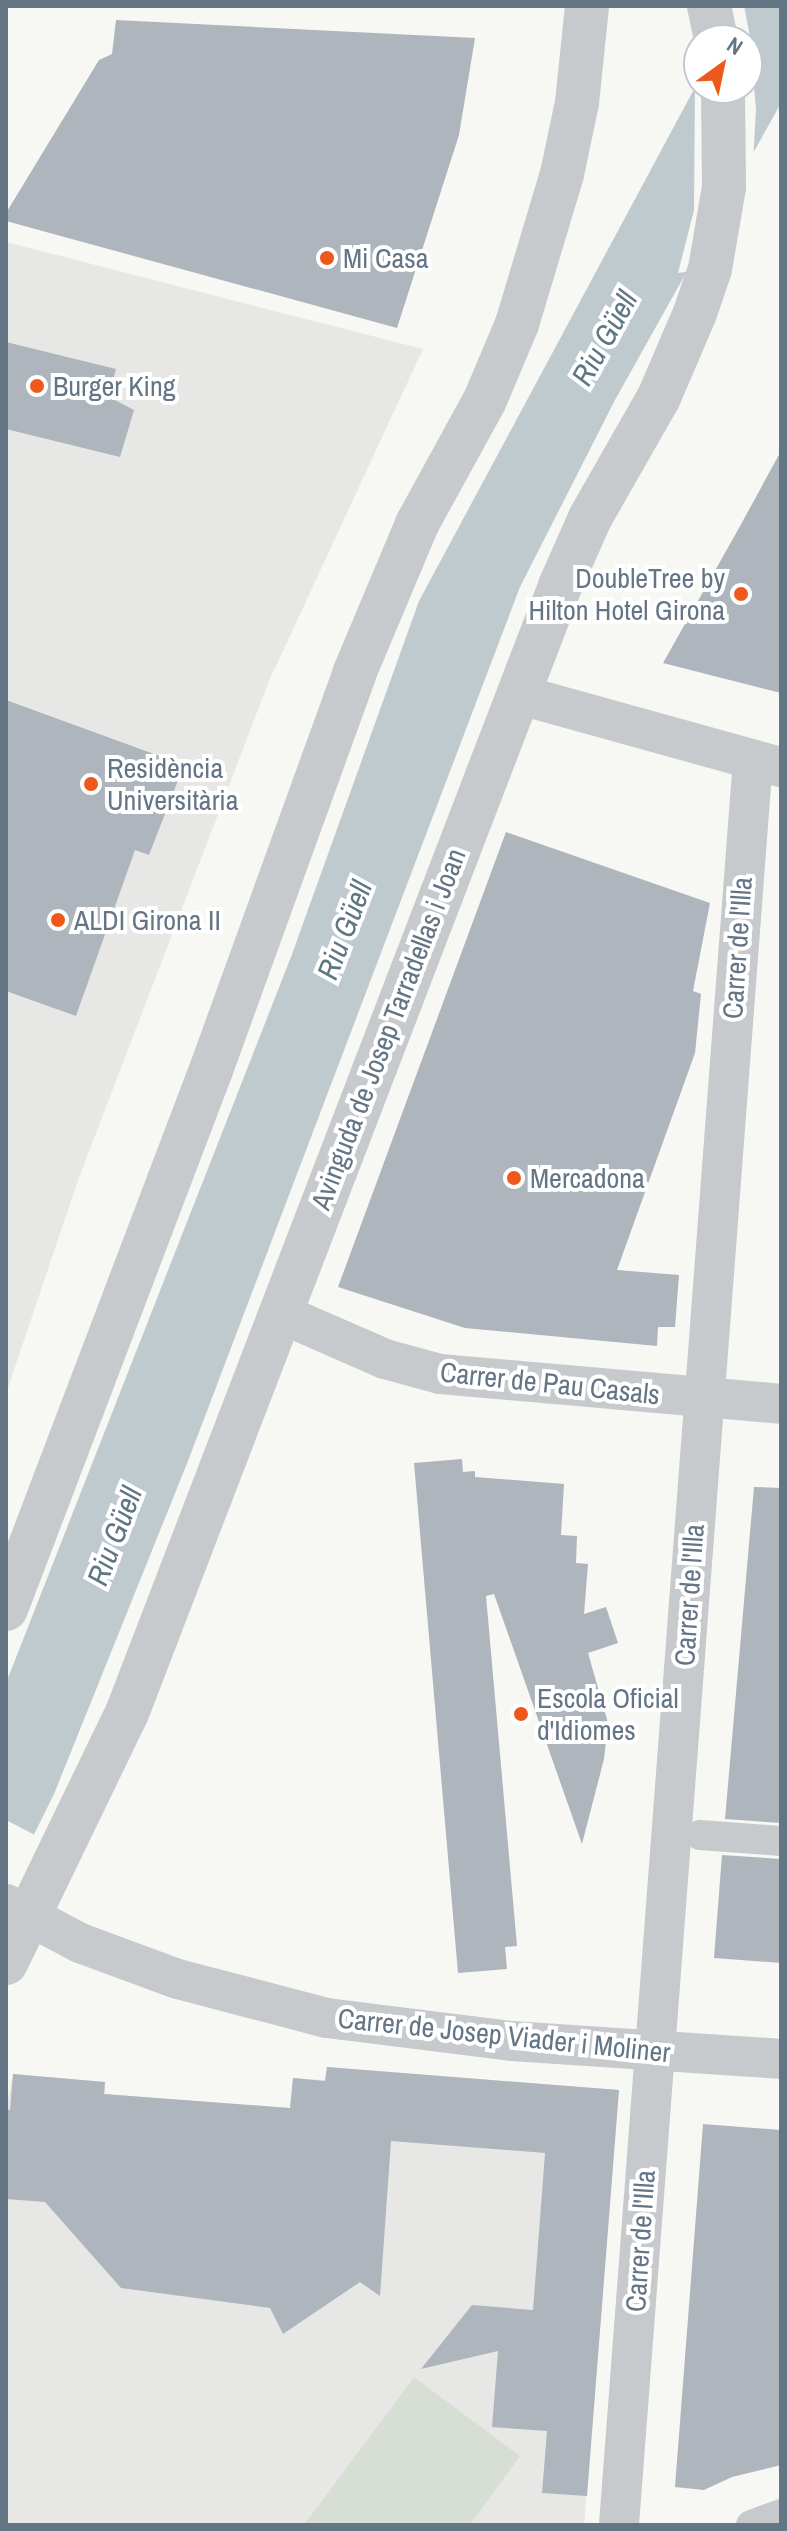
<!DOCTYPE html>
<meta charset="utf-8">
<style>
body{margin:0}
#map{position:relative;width:787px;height:2531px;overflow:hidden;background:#f7f7f3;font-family:"Archivo Narrow",sans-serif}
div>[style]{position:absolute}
.built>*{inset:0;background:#e7e8e6}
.green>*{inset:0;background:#d7dfd4}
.water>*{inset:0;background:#bfcacf}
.pier>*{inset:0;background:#f7f7f3}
.building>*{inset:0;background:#aeb5bc}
.pedestrian>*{height:30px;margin:-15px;padding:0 15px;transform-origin:15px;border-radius:15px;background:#c6cacd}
.minor>*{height:40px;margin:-20px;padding:0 20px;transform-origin:20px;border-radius:20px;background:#c6cacd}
.tertiary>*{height:44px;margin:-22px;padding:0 22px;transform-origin:22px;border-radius:22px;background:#c6cacd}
.dots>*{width:22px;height:22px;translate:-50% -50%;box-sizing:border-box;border:4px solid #fff;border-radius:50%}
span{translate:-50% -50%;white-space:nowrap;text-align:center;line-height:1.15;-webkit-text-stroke:8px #fff;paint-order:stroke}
.poi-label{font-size:28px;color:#647586}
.left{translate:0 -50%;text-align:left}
.right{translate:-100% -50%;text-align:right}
.street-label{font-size:28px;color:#647586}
.water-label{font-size:30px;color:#5f7783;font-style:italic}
.frame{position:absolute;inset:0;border:8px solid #647586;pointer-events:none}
.north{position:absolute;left:683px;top:24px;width:80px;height:80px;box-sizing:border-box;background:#fff;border:2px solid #c1c8cf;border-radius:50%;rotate:33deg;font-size:22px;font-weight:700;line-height:32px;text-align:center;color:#647586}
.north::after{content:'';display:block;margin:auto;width:28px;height:36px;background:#ef581b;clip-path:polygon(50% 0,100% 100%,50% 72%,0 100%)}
</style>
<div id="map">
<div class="built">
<div style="clip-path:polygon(6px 242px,423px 349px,269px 681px,77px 1183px,6px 1394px)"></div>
<div style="clip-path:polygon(327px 2067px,619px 2090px,584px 2525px,6px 2525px,6px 2109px,13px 2074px,105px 2082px,105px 2094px,290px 2108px,293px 2078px,325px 2080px)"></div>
</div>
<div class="green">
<div style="clip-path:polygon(414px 2377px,520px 2456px,470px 2525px,304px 2525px)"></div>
</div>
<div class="water">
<div style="clip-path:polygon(740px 6px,781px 6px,781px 103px,615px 400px,520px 587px,188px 1461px,54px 1794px,6px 1891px,6px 1683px,291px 957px,419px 601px,699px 80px,699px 88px,747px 88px,747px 40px)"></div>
</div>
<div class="pier">
<div style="clip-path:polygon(735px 6px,744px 6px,749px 31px,756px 109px,753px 163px,692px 271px,678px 273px,694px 210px,695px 80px,699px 76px,699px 88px,747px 88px,747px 40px,717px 40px)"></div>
<div style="clip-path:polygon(6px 1820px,35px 1835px,6px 1891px)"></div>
</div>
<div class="building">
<div style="clip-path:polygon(116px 20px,475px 38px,459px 135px,397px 328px,6px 221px,6px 213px,99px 60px,112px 54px)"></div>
<div style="clip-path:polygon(6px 342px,116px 369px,109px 397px,134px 410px,120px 457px,6px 429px)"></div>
<div style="clip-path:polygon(781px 451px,781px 693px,663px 663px,739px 528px)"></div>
<div style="clip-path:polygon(6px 700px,184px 765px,149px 855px,135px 850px,76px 1016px,6px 991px)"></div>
<div style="clip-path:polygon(506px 832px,710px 903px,693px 991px,701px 994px,695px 1053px,617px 1270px,679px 1275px,675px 1327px,658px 1327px,657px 1346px,465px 1328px,338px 1287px)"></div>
<div style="clip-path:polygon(462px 1459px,463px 1472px,475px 1471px,475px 1477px,564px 1484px,561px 1535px,577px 1536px,576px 1563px,588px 1564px,584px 1614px,606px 1607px,618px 1643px,588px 1653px,608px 1723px,604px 1759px,582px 1844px,494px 1594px,486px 1596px,517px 1946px,505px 1947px,507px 1969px,458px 1973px,414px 1463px)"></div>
<div style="clip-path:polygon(754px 1487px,781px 1488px,781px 1823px,725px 1819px)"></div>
<div style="clip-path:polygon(722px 1855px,781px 1859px,781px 1963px,714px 1958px)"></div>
<div style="clip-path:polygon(327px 2067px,619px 2090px,587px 2496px,542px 2493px,547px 2431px,492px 2427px,498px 2351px,421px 2369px,472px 2305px,533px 2310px,545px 2153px,391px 2141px,380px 2296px,360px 2282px,283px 2334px,270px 2308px,121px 2288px,45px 2202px,6px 2199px,6px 2109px,10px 2110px,13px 2074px,105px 2082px,104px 2094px,290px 2108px,293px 2078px,325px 2081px)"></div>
<div style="clip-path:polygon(703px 2124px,781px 2130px,781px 2465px,732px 2477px,704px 2490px,675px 2487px)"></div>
</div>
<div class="pedestrian">
<div style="left:700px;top:1835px;width:81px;rotate:4.2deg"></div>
<div style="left:751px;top:2525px;width:32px;rotate:-20deg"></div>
</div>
<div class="minor">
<div style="left:517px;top:694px;width:274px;rotate:15.5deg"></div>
<div style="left:282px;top:1314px;width:112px;rotate:23.6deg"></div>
<div style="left:385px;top:1359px;width:57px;rotate:15.3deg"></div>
<div style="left:440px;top:1374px;width:342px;rotate:5deg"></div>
<div style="left:6px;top:1904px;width:84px;rotate:27.8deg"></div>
<div style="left:80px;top:1943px;width:104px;rotate:20.2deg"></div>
<div style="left:178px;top:1979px;width:154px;rotate:14.7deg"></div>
<div style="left:327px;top:2018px;width:186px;rotate:7.1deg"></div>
<div style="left:512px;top:2041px;width:270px;rotate:3.8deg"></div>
<div style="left:619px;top:2525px;width:1770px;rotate:-85.66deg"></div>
</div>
<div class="tertiary">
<div style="left:709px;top:6px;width:35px;rotate:78deg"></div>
<div style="left:6px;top:1609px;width:577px;rotate:-69.18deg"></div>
<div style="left:211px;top:1070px;width:421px;rotate:-70.1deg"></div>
<div style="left:354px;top:674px;width:163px;rotate:-67.2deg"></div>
<div style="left:417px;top:524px;width:141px;rotate:-61.3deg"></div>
<div style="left:485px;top:400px;width:82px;rotate:-67.2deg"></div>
<div style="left:517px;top:324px;width:157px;rotate:-73.3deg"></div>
<div style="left:562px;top:174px;width:73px;rotate:-78.1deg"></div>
<div style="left:577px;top:103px;width:98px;rotate:-84.1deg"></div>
<div style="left:6px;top:1963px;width:278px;rotate:-64.2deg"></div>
<div style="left:127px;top:1713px;width:1207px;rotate:-68.98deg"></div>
<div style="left:560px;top:586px;width:74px;rotate:-66.2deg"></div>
<div style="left:590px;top:518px;width:139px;rotate:-60.3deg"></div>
<div style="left:659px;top:397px;width:91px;rotate:-66.8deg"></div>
<div style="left:695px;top:313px;width:46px;rotate:-71.2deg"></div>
<div style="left:710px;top:269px;width:83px;rotate:-80.3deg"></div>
<div style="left:724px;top:187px;width:99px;rotate:-90.6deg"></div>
</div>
<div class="dots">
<div style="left:327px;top:258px;background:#ef581b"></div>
<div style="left:37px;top:386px;background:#ef581b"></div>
<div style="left:741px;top:594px;background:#ef581b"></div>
<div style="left:91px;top:784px;background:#ef581b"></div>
<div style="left:58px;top:920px;background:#ef581b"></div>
<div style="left:514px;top:1178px;background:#ef581b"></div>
<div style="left:521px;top:1714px;background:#ef581b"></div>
</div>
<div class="poi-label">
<span class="left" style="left:343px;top:258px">Mi Casa</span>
<span class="left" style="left:53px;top:386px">Burger King</span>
<span class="right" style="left:725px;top:594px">DoubleTree by<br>Hilton Hotel Girona</span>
<span class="left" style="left:107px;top:784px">Residència<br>Universitària</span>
<span class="left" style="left:74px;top:920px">ALDI Girona II</span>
<span class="left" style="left:530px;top:1178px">Mercadona</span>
<span class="left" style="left:537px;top:1714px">Escola Oficial<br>d'Idiomes</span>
</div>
<div class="street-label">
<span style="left:737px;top:948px;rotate:-86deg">Carrer de l'Illa</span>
<span style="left:388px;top:1029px;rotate:-69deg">Avinguda de Josep Tarradellas i Joan</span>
<span style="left:550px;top:1383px;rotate:6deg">Carrer de Pau Casals</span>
<span style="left:689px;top:1595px;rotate:-86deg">Carrer de l'Illa</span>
<span style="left:504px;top:2035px;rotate:6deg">Carrer de Josep Viader i Moliner</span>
<span style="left:640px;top:2241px;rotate:-86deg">Carrer de l'Illa</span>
</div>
<div class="water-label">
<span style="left:604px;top:338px;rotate:-61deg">Riu Güell</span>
<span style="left:344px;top:930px;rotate:-69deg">Riu Güell</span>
<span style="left:114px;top:1536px;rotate:-69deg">Riu Güell</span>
</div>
<div class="frame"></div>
<div class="north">N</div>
</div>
